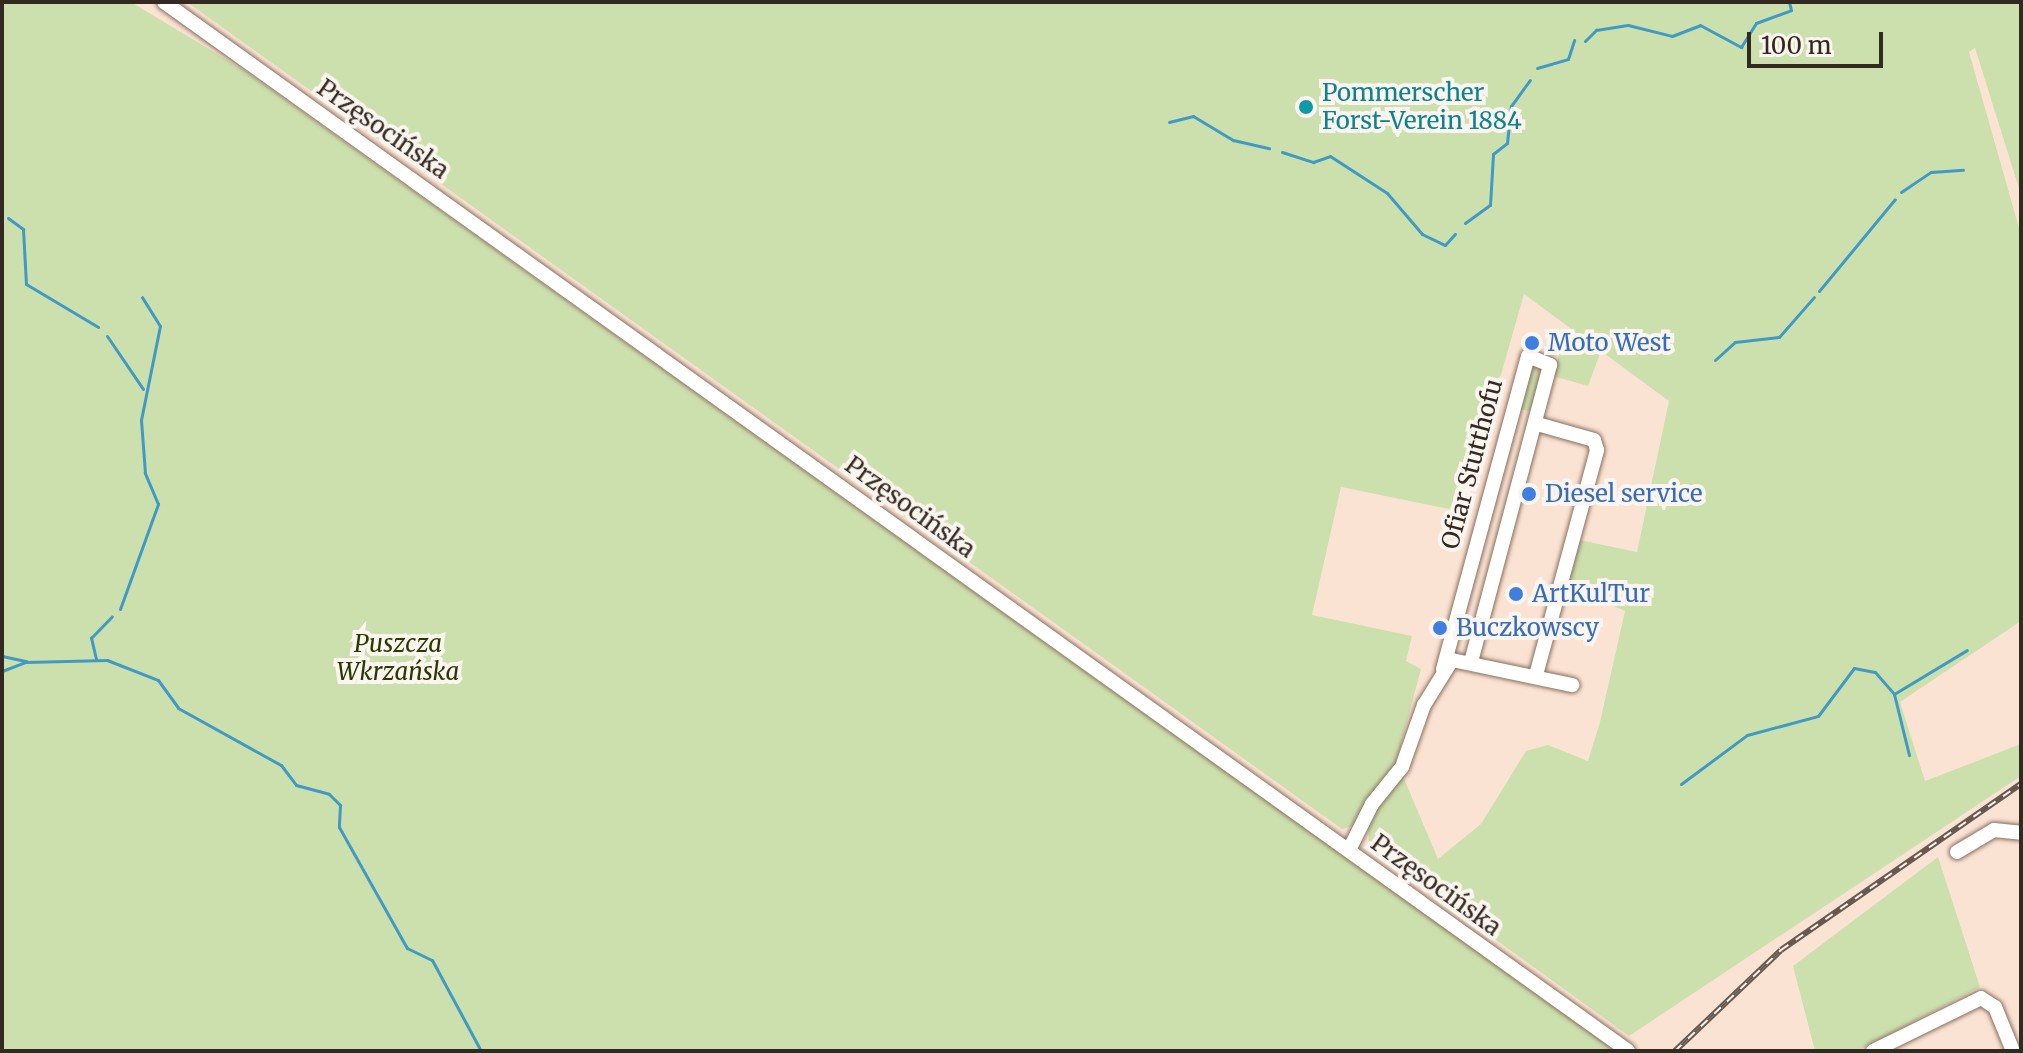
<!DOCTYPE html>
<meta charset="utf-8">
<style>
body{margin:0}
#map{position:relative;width:2023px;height:1053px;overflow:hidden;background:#fbe3d3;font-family:Merriweather,serif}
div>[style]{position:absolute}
.green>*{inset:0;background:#cce0ae}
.stream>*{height:3px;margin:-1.5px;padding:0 1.5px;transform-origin:1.5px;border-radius:1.5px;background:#419ac3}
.roads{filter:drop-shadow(0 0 2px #896f5d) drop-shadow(0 0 2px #896f5d)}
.minor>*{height:14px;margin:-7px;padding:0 7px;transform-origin:7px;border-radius:7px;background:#fff}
.rail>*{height:6px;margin-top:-3px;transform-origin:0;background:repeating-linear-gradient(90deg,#fbf5f0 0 9px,#67594f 0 18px);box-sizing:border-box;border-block:2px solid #67594f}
.dots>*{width:22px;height:22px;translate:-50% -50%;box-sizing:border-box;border:4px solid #fbf5f0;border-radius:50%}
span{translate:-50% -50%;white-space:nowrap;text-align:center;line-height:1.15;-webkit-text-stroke:8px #fbf5f0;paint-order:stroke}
.culture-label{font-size:24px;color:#0d838f}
.left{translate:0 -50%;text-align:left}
.street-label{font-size:24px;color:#342921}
.shop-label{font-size:24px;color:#366cbe}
.park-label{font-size:24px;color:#293a01;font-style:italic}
.frame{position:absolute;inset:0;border:4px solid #342921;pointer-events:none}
.scale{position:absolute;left:1747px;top:32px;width:136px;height:36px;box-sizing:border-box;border:4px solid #342921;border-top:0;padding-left:10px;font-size:24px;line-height:28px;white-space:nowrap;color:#342921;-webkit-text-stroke:6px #fbf5f0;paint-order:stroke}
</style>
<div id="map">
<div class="green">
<div style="clip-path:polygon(2px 2px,131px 2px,247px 72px,1616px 1051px,2px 1051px)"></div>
<div style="clip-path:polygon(187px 2px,2021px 2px,2021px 195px,1975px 48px,1969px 52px,2021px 235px,2021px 621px,1900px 702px,1925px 781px,2021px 744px,2021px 776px,1629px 1036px,1369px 848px,1368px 822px,1402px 774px,1438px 859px,1481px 824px,1526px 751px,1548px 745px,1588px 761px,1600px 722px,1625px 611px,1566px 585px,1579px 540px,1637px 552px,1669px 401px,1601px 351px,1588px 386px,1553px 376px,1560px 351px,1582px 337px,1524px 294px,1465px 501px,1454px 510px,1341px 487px,1312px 615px,1412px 636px,1406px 661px,1421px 669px,1396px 763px,1359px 824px,1342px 829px)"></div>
<div style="clip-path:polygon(1529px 361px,1545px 365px,1534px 412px,1516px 408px)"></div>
<div style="clip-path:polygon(1938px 857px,1980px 987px,1857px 1051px,1815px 1051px,1793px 966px)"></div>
</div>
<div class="stream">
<div style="left:1585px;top:41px;width:16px;rotate:-45deg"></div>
<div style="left:1596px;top:30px;width:32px;rotate:-9deg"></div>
<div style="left:1628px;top:25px;width:45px;rotate:14deg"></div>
<div style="left:1672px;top:36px;width:30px;rotate:-21deg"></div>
<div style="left:1700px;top:25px;width:47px;rotate:28.2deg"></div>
<div style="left:1741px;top:47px;width:28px;rotate:-58deg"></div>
<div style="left:1756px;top:23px;width:37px;rotate:-20deg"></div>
<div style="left:1791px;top:10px;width:8px;rotate:-104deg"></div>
<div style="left:1537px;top:68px;width:32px;rotate:-16deg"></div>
<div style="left:1568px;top:59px;width:20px;rotate:-72deg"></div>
<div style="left:1169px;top:122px;width:25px;rotate:-14deg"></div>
<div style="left:1193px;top:116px;width:47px;rotate:31deg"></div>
<div style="left:1233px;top:140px;width:37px;rotate:13deg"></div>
<div style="left:1282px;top:152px;width:33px;rotate:18deg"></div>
<div style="left:1313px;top:162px;width:18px;rotate:-19deg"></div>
<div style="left:1330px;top:156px;width:68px;rotate:33deg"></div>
<div style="left:1387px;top:193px;width:54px;rotate:49.5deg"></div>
<div style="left:1422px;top:234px;width:25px;rotate:26deg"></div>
<div style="left:1445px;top:245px;width:15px;rotate:-48deg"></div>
<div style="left:1901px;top:192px;width:36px;rotate:-34deg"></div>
<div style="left:1931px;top:172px;width:32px;rotate:-4deg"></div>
<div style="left:8px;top:218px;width:19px;rotate:36deg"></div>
<div style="left:23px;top:229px;width:55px;rotate:86.9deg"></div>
<div style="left:26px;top:284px;width:84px;rotate:30.8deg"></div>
<div style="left:1465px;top:223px;width:31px;rotate:-36deg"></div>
<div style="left:1490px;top:205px;width:51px;rotate:-86.6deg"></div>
<div style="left:1493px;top:154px;width:18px;rotate:-38deg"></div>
<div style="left:1507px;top:143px;width:37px;rotate:-84deg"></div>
<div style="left:1511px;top:106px;width:32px;rotate:-54deg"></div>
<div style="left:1819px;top:291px;width:119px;rotate:-50.4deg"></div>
<div style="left:107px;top:336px;width:64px;rotate:55.8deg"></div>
<div style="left:1715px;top:360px;width:27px;rotate:-42deg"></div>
<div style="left:1735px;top:342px;width:44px;rotate:-6.5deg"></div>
<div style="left:1779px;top:337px;width:53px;rotate:-48.8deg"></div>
<div style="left:120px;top:609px;width:112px;rotate:-70.1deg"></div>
<div style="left:158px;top:504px;width:34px;rotate:-113deg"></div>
<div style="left:145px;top:473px;width:53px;rotate:-94.3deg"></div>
<div style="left:141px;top:420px;width:96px;rotate:-78.6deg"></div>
<div style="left:160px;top:326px;width:34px;rotate:-122deg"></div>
<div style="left:2px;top:656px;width:25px;rotate:12deg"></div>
<div style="left:96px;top:659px;width:22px;rotate:-103deg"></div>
<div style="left:91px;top:638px;width:30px;rotate:-46deg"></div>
<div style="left:2px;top:671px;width:26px;rotate:-21deg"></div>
<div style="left:26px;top:662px;width:81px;rotate:-1.4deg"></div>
<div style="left:107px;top:660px;width:55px;rotate:21.4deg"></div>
<div style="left:158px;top:680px;width:34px;rotate:54deg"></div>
<div style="left:178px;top:708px;width:118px;rotate:29deg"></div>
<div style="left:281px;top:765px;width:25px;rotate:53deg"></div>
<div style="left:296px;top:785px;width:34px;rotate:15deg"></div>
<div style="left:329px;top:794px;width:16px;rotate:45deg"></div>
<div style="left:340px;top:805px;width:22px;rotate:93deg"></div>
<div style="left:339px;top:827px;width:139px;rotate:60.7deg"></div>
<div style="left:407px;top:948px;width:28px;rotate:26deg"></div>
<div style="left:432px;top:960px;width:103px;rotate:61.7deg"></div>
<div style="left:1894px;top:694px;width:63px;rotate:76.2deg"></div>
<div style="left:1681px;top:784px;width:82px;rotate:-36.6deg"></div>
<div style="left:1747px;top:735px;width:73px;rotate:-15deg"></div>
<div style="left:1818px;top:716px;width:60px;rotate:-53.1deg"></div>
<div style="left:1854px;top:668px;width:21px;rotate:11deg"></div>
<div style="left:1875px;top:672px;width:29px;rotate:49deg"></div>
<div style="left:1894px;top:694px;width:85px;rotate:-31.1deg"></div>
</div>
<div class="roads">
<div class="minor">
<div style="left:164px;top:2px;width:1801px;rotate:35.62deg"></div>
<div style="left:1443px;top:669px;width:324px;rotate:-74.8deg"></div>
<div style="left:1528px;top:356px;width:24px;rotate:22deg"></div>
<div style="left:1550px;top:365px;width:303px;rotate:104.9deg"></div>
<div style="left:1536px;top:675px;width:233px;rotate:-74.8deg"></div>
<div style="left:1597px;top:450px;width:10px;rotate:-107deg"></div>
<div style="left:1594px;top:440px;width:59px;rotate:-164.3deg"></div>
<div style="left:1349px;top:850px;width:51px;rotate:-63.4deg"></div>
<div style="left:1372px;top:804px;width:48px;rotate:-51deg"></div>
<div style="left:1402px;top:767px;width:66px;rotate:-70.5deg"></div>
<div style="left:1424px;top:705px;width:53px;rotate:-58.1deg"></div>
<div style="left:1452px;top:660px;width:123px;rotate:11.8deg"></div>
<div style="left:1957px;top:852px;width:43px;rotate:-30.7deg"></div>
<div style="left:1994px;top:830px;width:27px;rotate:6deg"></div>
<div style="left:1873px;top:1051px;width:120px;rotate:-26.1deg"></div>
<div style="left:1981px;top:998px;width:17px;rotate:33deg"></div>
<div style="left:1995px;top:1007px;width:48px;rotate:67.8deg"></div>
</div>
</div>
<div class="rail">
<div style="left:1675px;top:1051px;width:146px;rotate:-43.6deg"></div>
<div style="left:1781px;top:950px;width:292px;rotate:-34.7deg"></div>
</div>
<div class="dots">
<div style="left:1306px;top:107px;background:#0f9aa8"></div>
<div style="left:1532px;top:343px;background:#3f7fe0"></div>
<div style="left:1529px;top:494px;background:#3f7fe0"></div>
<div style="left:1516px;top:594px;background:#3f7fe0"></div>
<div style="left:1440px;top:628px;background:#3f7fe0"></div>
</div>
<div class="culture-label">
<span class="left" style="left:1322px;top:107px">Pommerscher<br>Forst-Verein 1884</span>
</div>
<div class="street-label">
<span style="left:383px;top:129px;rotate:35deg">Przęsocińska</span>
<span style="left:1472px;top:464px;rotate:-75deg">Ofiar Stutthofu</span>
<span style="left:910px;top:507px;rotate:36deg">Przęsocińska</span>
<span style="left:1436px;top:885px;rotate:36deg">Przęsocińska</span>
</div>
<div class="shop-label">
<span class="left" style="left:1548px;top:343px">Moto West</span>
<span class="left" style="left:1545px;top:494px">Diesel service</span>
<span class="left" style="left:1532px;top:594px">ArtKulTur</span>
<span class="left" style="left:1456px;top:628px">Buczkowscy</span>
</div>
<div class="park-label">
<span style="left:398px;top:658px">Puszcza<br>Wkrzańska</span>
</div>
<div class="frame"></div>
<div class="scale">100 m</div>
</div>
